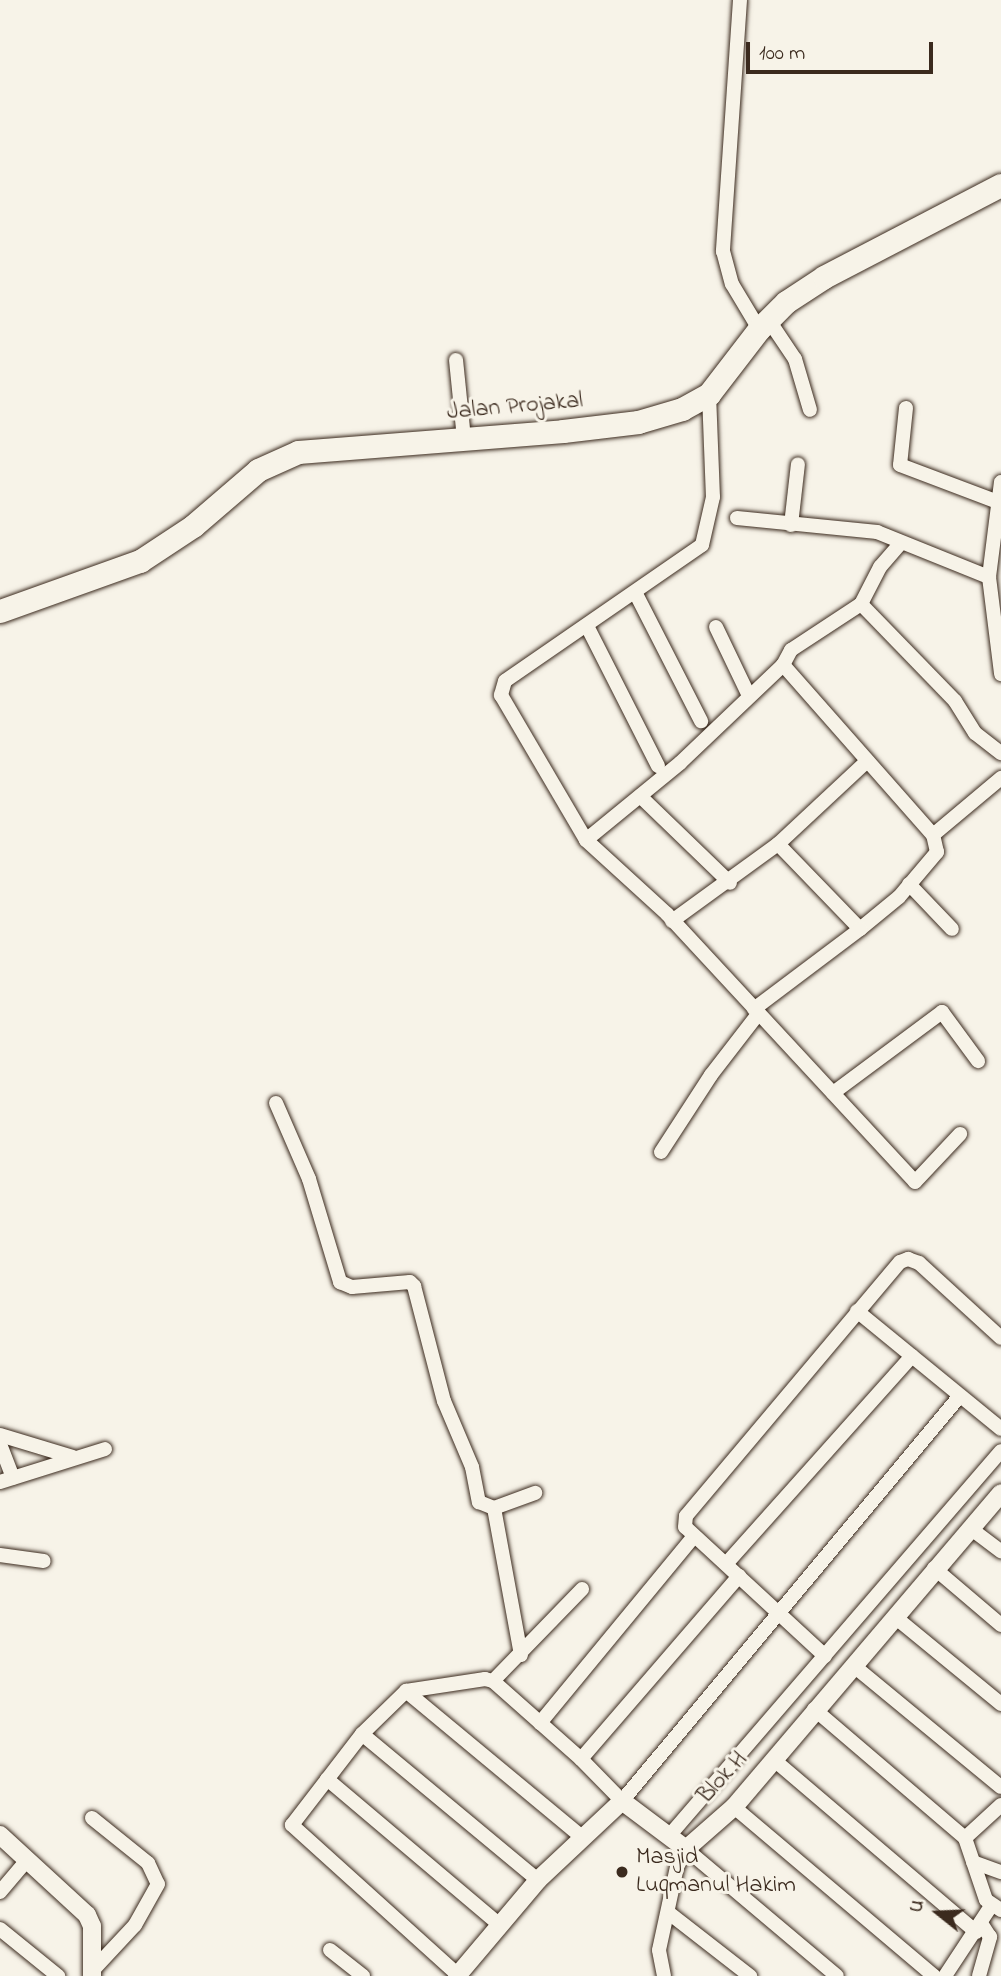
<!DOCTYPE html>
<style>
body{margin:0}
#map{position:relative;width:1001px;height:1976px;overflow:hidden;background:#f7f3e8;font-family:"Indie Flower",sans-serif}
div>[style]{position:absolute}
.roads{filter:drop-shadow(0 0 2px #3b2a1e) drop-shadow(0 0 2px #3b2a1e)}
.minor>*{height:14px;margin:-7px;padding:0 7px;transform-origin:7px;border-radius:7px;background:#f7f3e8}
.tertiary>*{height:18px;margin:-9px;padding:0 9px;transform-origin:9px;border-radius:9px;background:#f7f3e8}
.primary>*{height:23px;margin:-11.5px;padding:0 11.5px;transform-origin:11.5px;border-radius:11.5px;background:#f7f3e8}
.dots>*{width:19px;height:19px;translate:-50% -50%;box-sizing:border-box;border:4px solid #f7f3e8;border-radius:50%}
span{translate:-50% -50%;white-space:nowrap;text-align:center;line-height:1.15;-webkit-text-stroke:6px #f7f3e8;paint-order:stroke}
.street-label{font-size:24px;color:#3b2a1e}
.poi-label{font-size:24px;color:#3b2a1e}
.left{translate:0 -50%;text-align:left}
.north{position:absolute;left:903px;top:1878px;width:70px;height:70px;-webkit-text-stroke:5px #f7f3e8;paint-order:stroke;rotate:288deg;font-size:19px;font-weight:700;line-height:28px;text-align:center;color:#3b2a1e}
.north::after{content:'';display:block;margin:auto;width:24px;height:32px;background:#3b2a1e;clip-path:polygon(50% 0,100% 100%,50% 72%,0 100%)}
.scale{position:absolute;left:746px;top:42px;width:187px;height:32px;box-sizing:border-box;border:4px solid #3b2a1e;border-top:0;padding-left:9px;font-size:21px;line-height:24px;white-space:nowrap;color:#3b2a1e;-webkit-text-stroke:5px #f7f3e8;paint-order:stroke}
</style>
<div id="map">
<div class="roads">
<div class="minor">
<div style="left:740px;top:0;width:252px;rotate:93.9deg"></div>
<div style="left:723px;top:251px;width:34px;rotate:75deg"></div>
<div style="left:732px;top:284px;width:52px;rotate:59deg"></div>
<div style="left:768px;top:319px;width:48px;rotate:56deg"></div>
<div style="left:795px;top:359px;width:53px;rotate:73.6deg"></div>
<div style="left:456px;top:360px;width:79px;rotate:84.2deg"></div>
<div style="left:709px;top:394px;width:103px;rotate:87.8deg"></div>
<div style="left:713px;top:497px;width:49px;rotate:102.9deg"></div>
<div style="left:702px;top:545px;width:239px;rotate:145.4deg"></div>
<div style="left:505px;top:681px;width:15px;rotate:106deg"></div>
<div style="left:501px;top:695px;width:168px;rotate:59.6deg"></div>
<div style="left:586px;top:840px;width:110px;rotate:42.4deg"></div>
<div style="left:667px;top:914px;width:365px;rotate:47.2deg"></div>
<div style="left:915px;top:1182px;width:66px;rotate:-46.8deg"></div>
<div style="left:906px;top:408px;width:57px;rotate:96deg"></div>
<div style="left:900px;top:465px;width:105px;rotate:20.7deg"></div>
<div style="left:1001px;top:482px;width:96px;rotate:97.2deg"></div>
<div style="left:989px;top:577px;width:98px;rotate:82.9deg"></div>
<div style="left:737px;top:518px;width:141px;rotate:5.7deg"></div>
<div style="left:877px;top:532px;width:121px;rotate:21.9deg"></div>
<div style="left:791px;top:525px;width:61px;rotate:-83.5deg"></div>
<div style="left:900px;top:544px;width:30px;rotate:131deg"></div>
<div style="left:880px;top:567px;width:42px;rotate:117.2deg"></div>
<div style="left:861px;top:604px;width:135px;rotate:45.9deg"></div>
<div style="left:955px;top:701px;width:38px;rotate:58deg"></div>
<div style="left:975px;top:733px;width:33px;rotate:38deg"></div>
<div style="left:636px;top:594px;width:143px;rotate:62.9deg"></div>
<div style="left:587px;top:626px;width:157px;rotate:63.1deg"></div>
<div style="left:716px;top:627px;width:76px;rotate:64.4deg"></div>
<div style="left:640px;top:796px;width:125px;rotate:44deg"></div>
<div style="left:933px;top:835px;width:89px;rotate:-40deg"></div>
<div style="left:586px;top:840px;width:122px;rotate:-39.3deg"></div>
<div style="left:680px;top:763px;width:142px;rotate:-43.6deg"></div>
<div style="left:778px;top:844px;width:118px;rotate:46deg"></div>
<div style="left:860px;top:929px;width:50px;rotate:-39.4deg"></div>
<div style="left:899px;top:897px;width:59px;rotate:-49.8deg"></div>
<div style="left:937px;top:852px;width:17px;rotate:-103deg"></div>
<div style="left:933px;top:835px;width:227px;rotate:-131.4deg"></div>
<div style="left:783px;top:665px;width:17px;rotate:-62deg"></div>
<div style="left:791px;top:650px;width:84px;rotate:-33.3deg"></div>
<div style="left:909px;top:884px;width:62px;rotate:46.3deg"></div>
<div style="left:672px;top:921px;width:131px;rotate:-36deg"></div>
<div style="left:778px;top:844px;width:122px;rotate:-43deg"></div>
<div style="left:754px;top:1009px;width:133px;rotate:-37deg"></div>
<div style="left:833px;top:1093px;width:136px;rotate:-36.6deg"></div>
<div style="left:942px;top:1012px;width:61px;rotate:53.7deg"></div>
<div style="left:276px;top:1103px;width:83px;rotate:66.5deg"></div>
<div style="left:309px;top:1179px;width:108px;rotate:73.2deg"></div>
<div style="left:340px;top:1282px;width:13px;rotate:23deg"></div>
<div style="left:352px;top:1287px;width:58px;rotate:-4.9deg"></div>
<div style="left:410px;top:1282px;width:6px;rotate:45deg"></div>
<div style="left:414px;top:1286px;width:119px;rotate:75.4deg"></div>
<div style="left:444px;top:1401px;width:72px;rotate:67deg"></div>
<div style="left:472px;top:1467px;width:36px;rotate:79deg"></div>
<div style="left:479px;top:1502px;width:16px;rotate:22deg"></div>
<div style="left:661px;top:1152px;width:92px;rotate:-57deg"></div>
<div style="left:711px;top:1075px;width:78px;rotate:-52.3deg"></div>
<div style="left:857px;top:1311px;width:186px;rotate:39.3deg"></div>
<div style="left:0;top:1435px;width:76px;rotate:16.8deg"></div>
<div style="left:0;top:1444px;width:36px;rotate:69deg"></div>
<div style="left:0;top:1482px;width:110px;rotate:-17.4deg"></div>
<div style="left:970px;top:1528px;width:39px;rotate:37deg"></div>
<div style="left:0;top:1555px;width:44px;rotate:7.8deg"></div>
<div style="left:726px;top:1564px;width:279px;rotate:-48.2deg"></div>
<div style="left:934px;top:1568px;width:88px;rotate:40.4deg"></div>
<div style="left:895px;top:1617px;width:137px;rotate:39.4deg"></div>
<div style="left:521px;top:1655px;width:149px;rotate:-100.4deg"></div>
<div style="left:494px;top:1508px;width:44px;rotate:-20.1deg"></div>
<div style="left:825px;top:1656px;width:190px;rotate:-137.3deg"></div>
<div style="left:685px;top:1527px;width:11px;rotate:-85deg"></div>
<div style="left:686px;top:1516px;width:332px;rotate:-49.9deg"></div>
<div style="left:900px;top:1262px;width:9px;rotate:-21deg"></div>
<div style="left:908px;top:1259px;width:12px;rotate:20deg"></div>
<div style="left:919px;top:1263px;width:111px;rotate:42.4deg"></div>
<div style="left:854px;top:1666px;width:190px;rotate:39.5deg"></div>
<div style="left:493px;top:1681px;width:128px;rotate:-45.9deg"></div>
<div style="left:406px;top:1691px;width:229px;rotate:39.7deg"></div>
<div style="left:814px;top:1709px;width:199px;rotate:40.5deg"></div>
<div style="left:540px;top:1723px;width:242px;rotate:-50.5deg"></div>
<div style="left:362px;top:1734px;width:229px;rotate:39.7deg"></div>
<div style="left:581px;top:1759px;width:242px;rotate:-49.2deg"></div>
<div style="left:773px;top:1759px;width:267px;rotate:40.4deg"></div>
<div style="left:327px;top:1779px;width:226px;rotate:40.2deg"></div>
<div style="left:1001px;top:1805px;width:49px;rotate:137.5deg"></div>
<div style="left:965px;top:1838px;width:65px;rotate:71.3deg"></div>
<div style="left:986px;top:1900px;width:18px;rotate:34deg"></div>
<div style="left:734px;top:1807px;width:262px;rotate:40.2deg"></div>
<div style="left:92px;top:1818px;width:72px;rotate:38.8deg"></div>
<div style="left:148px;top:1863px;width:23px;rotate:65deg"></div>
<div style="left:158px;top:1884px;width:47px;rotate:119.3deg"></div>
<div style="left:135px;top:1925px;width:60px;rotate:133deg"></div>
<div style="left:669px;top:1836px;width:508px;rotate:-49.23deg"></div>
<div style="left:973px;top:1862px;width:30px;rotate:20deg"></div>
<div style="left:0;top:1892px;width:42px;rotate:-49.8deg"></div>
<div style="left:669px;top:1913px;width:103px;rotate:37.9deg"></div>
<div style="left:0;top:1929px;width:75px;rotate:39deg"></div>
<div style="left:330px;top:1950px;width:42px;rotate:38.2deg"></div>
<div style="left:458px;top:1975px;width:224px;rotate:-137.9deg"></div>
<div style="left:292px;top:1825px;width:115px;rotate:-52.4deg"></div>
<div style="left:362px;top:1734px;width:62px;rotate:-44.3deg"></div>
<div style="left:406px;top:1691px;width:80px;rotate:-8.6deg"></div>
<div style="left:485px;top:1679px;width:8px;rotate:14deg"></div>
<div style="left:493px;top:1681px;width:118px;rotate:41.6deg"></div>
<div style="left:581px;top:1759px;width:59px;rotate:45.7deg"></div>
<div style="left:622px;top:1801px;width:526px;rotate:-50.17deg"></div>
<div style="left:664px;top:1976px;width:26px;rotate:-101deg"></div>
<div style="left:659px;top:1950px;width:85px;rotate:-77.8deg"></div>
<div style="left:677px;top:1867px;width:20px;rotate:-63deg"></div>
<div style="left:686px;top:1849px;width:197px;rotate:40.1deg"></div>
<div style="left:945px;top:1976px;width:84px;rotate:-56.7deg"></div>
<div style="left:979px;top:1976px;width:41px;rotate:-74.2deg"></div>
<div style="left:990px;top:1937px;width:17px;rotate:-123deg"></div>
</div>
<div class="tertiary">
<div style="left:0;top:1835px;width:118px;rotate:42.6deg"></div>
<div style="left:87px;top:1915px;width:12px;rotate:66deg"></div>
<div style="left:92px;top:1926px;width:50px;rotate:90deg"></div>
<div style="left:457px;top:1976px;width:126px;rotate:-49.8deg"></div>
<div style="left:538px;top:1880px;width:115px;rotate:-43.2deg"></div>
<div style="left:622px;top:1801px;width:80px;rotate:36.9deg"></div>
<div style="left:686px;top:1849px;width:64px;rotate:-41.2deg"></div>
<div style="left:734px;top:1807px;width:412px;rotate:-49.6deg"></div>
</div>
<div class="primary">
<div style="left:0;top:611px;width:149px;rotate:-19.7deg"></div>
<div style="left:140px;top:561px;width:64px;rotate:-33.4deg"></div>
<div style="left:193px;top:526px;width:86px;rotate:-40.7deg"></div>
<div style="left:258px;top:470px;width:44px;rotate:-24.2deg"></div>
<div style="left:298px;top:452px;width:266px;rotate:-4.5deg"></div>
<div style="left:563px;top:431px;width:76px;rotate:-6.8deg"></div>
<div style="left:638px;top:422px;width:46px;rotate:-16.5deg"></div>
<div style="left:682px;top:409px;width:31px;rotate:-29deg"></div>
<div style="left:709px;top:394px;width:82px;rotate:-52.4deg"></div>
<div style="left:759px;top:329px;width:38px;rotate:-45deg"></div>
<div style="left:786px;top:302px;width:45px;rotate:-33.3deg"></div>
<div style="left:824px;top:277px;width:199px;rotate:-27.5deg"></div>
</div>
</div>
<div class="dots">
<div style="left:622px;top:1872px;background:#3b2a1e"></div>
</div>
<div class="street-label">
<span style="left:515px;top:407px;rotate:-5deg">Jalan Projakal</span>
<span style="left:723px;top:1778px;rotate:-48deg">Blok H</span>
</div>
<div class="poi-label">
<span class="left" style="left:636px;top:1872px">Masjid<br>Luqmanul Hakim</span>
</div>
<div class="north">U</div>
<div class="scale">100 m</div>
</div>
